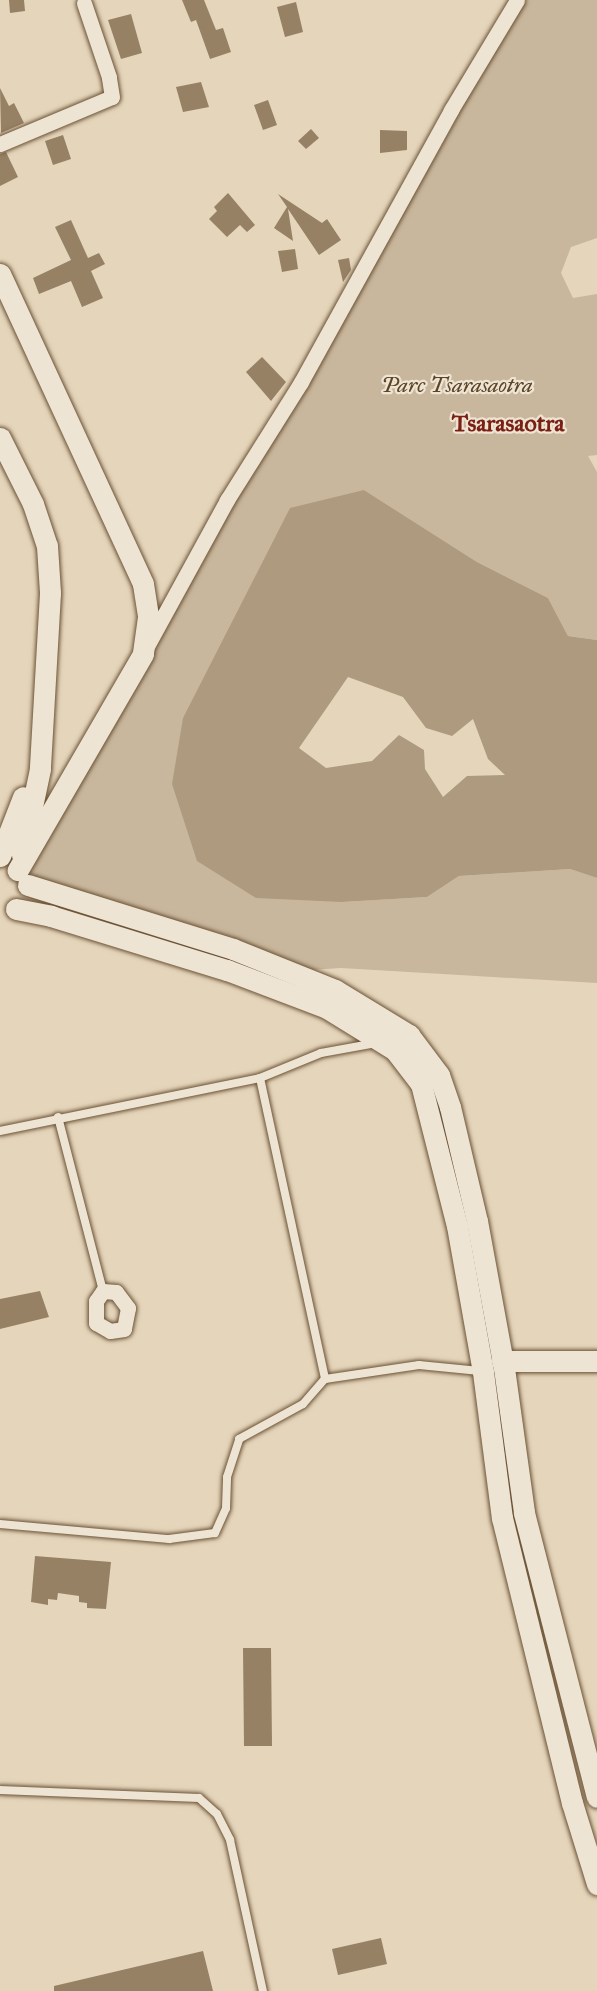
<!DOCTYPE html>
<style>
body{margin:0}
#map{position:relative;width:597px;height:1991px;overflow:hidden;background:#e5d5bb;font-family:"IM FELL Great Primer",serif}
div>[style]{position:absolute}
.green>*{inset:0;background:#c9b79d}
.water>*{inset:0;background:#ae9a7e}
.building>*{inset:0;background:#978165}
.roads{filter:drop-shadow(0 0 2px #6b5235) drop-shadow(0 0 2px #6b5235)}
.lane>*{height:8px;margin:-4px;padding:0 4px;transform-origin:4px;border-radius:4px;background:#eee4d3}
.street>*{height:15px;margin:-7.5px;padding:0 7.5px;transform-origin:7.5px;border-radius:7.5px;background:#eee4d3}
.secondary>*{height:21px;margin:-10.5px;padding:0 10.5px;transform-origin:10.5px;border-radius:10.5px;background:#eee4d3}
span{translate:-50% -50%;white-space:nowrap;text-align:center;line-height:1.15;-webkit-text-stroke:4.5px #eee4d3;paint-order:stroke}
.park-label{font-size:22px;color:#5d4426;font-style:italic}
.neighbourhood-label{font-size:24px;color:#7a1f14;font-weight:700}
</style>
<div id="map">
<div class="green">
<div style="clip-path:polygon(519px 0,597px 0,597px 238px,571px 247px,561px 273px,573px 298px,597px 294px,597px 455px,588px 456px,597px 472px,597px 640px,568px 636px,548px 598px,477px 562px,364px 490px,183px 718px,342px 902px,427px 897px,459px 876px,570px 869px,597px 878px,597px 983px,341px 968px,295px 971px,35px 877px,27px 870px,127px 683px)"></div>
</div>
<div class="water">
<div style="clip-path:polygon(evenodd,364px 490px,477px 562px,548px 598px,568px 636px,597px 640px,597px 878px,570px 869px,459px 876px,427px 897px,342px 902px,256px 898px,197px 861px,172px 784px,183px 718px,290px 508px,364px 490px,348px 677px,403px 697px,426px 728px,452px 736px,473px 719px,488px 759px,505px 775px,467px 776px,443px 797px,425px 769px,424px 750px,399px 735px,372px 761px,326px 768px,299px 748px,348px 677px)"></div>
</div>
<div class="building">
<div style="clip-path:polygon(9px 0,24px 0,25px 11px,10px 13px)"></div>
<div style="clip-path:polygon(182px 0,204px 0,216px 30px,223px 28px,231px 52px,210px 59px,196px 20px,191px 22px)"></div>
<div style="clip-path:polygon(296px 2px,303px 32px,285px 37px,277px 7px)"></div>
<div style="clip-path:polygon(131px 14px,142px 53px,121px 59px,108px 20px)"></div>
<div style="clip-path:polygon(201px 82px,209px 107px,183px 112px,176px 87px)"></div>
<div style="clip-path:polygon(0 88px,9px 106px,14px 103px,24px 123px,1px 133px)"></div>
<div style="clip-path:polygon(268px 100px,277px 125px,263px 130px,254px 105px)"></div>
<div style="clip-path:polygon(311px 129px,319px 138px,306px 149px,298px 141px)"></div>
<div style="clip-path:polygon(380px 130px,407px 131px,407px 150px,380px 153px)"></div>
<div style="clip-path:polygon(63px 135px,71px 159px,53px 165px,45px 141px)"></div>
<div style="clip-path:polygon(6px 152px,18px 177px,0 186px,0 154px)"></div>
<div style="clip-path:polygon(228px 193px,255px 225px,247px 232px,240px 225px,227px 237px,209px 219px,217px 211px,214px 207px)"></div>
<div style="clip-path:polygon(278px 194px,322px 223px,327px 219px,341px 240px,319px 255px,288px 209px,293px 241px,274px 228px,287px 207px)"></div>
<div style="clip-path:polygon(71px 220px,88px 258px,99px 253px,105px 264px,91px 271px,103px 298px,82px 307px,71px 281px,39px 294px,33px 278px,71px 260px,55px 227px)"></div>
<div style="clip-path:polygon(295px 249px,298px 269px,282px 272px,278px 251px)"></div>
<div style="clip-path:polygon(349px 258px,351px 270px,343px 282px,338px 260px)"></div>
<div style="clip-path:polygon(262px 357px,286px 382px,271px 401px,246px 372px)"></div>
<div style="clip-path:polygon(40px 1291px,49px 1317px,0 1329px,0 1299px)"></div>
<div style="clip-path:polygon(35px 1556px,111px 1562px,106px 1609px,87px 1608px,87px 1603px,79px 1602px,79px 1596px,58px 1593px,57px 1600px,48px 1599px,48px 1605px,31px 1602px)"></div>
<div style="clip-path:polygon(243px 1648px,271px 1648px,272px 1746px,244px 1746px)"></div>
<div style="clip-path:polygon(381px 1938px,387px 1964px,338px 1975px,332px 1949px)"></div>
<div style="clip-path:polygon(203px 1951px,213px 1991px,54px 1991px,54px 1986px)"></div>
</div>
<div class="roads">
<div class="lane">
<div style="left:260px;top:1078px;width:308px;rotate:77.8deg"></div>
<div style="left:325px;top:1379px;width:95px;rotate:-8.5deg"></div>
<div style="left:419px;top:1365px;width:61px;rotate:5.6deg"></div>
<div style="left:58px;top:1117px;width:180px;rotate:75.5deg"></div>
<div style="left:0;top:1131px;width:265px;rotate:-11.5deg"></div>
<div style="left:260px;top:1078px;width:66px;rotate:-22.3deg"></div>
<div style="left:321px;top:1053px;width:56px;rotate:-10.3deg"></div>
<div style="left:0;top:1524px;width:170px;rotate:5.1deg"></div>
<div style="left:169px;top:1539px;width:46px;rotate:-7.4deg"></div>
<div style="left:215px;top:1533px;width:27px;rotate:-66deg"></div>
<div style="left:226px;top:1508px;width:31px;rotate:-88deg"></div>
<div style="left:227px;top:1477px;width:40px;rotate:-72deg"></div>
<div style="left:239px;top:1439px;width:73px;rotate:-28.7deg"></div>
<div style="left:303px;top:1404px;width:33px;rotate:-49deg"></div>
<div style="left:0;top:1790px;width:199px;rotate:2.3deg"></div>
<div style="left:199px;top:1798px;width:24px;rotate:42deg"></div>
<div style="left:217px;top:1814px;width:29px;rotate:63deg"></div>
<div style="left:230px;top:1840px;width:155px;rotate:77.7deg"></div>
</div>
<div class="street">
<div style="left:0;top:144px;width:121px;rotate:-22.8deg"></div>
<div style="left:112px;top:97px;width:20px;rotate:-99deg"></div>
<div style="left:109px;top:77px;width:78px;rotate:-108.7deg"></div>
<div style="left:146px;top:648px;width:169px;rotate:-61.3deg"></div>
<div style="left:227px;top:500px;width:139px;rotate:-57.9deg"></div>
<div style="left:301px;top:382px;width:311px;rotate:-61.1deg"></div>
<div style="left:451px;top:110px;width:128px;rotate:-59deg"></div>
<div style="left:103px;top:1291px;width:13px;rotate:4deg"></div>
<div style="left:116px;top:1292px;width:20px;rotate:53deg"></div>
<div style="left:128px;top:1308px;width:21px;rotate:101deg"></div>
<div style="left:124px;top:1329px;width:14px;rotate:172deg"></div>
<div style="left:110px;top:1331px;width:16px;rotate:-150deg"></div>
<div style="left:96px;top:1323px;width:22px;rotate:-90deg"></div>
<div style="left:96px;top:1301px;width:12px;rotate:-55deg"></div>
</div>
<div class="secondary">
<div style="left:0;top:274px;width:341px;rotate:65.2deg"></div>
<div style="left:143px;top:584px;width:33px;rotate:81deg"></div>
<div style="left:148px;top:617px;width:37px;rotate:98deg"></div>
<div style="left:143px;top:654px;width:250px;rotate:120.1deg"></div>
<div style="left:0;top:438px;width:74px;rotate:63.4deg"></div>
<div style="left:33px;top:504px;width:44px;rotate:71.6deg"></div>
<div style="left:47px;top:546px;width:47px;rotate:86.3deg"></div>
<div style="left:50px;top:593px;width:176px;rotate:93.3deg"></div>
<div style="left:40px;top:769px;width:87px;rotate:102deg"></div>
<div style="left:0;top:856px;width:63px;rotate:-68.7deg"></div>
<div style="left:28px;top:885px;width:215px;rotate:17.3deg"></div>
<div style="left:233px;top:949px;width:110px;rotate:21.9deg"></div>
<div style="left:335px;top:990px;width:87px;rotate:31.3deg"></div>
<div style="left:409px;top:1035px;width:50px;rotate:53.1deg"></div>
<div style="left:439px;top:1075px;width:34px;rotate:71deg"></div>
<div style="left:450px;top:1107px;width:117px;rotate:76.7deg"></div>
<div style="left:477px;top:1221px;width:149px;rotate:79.6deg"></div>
<div style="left:504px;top:1368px;width:146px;rotate:82.1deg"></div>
<div style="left:524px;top:1513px;width:293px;rotate:75.6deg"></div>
<div style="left:16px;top:909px;width:36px;rotate:11deg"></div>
<div style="left:51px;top:916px;width:184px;rotate:17.1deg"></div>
<div style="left:227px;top:970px;width:107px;rotate:20.8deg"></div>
<div style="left:327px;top:1008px;width:80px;rotate:31.7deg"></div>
<div style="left:395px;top:1050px;width:43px;rotate:52.6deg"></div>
<div style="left:421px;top:1084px;width:146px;rotate:75.8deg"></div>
<div style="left:457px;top:1226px;width:148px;rotate:79.9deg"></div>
<div style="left:483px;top:1372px;width:147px;rotate:82.6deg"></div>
<div style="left:502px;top:1518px;width:293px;rotate:76.2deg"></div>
<div style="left:572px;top:1803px;width:85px;rotate:72.8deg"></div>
<div style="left:502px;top:1361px;width:95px"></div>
</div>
</div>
<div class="park-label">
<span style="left:457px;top:385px">Parc Tsarasaotra</span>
</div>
<div class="neighbourhood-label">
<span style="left:508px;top:424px">Tsarasaotra</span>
</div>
</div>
